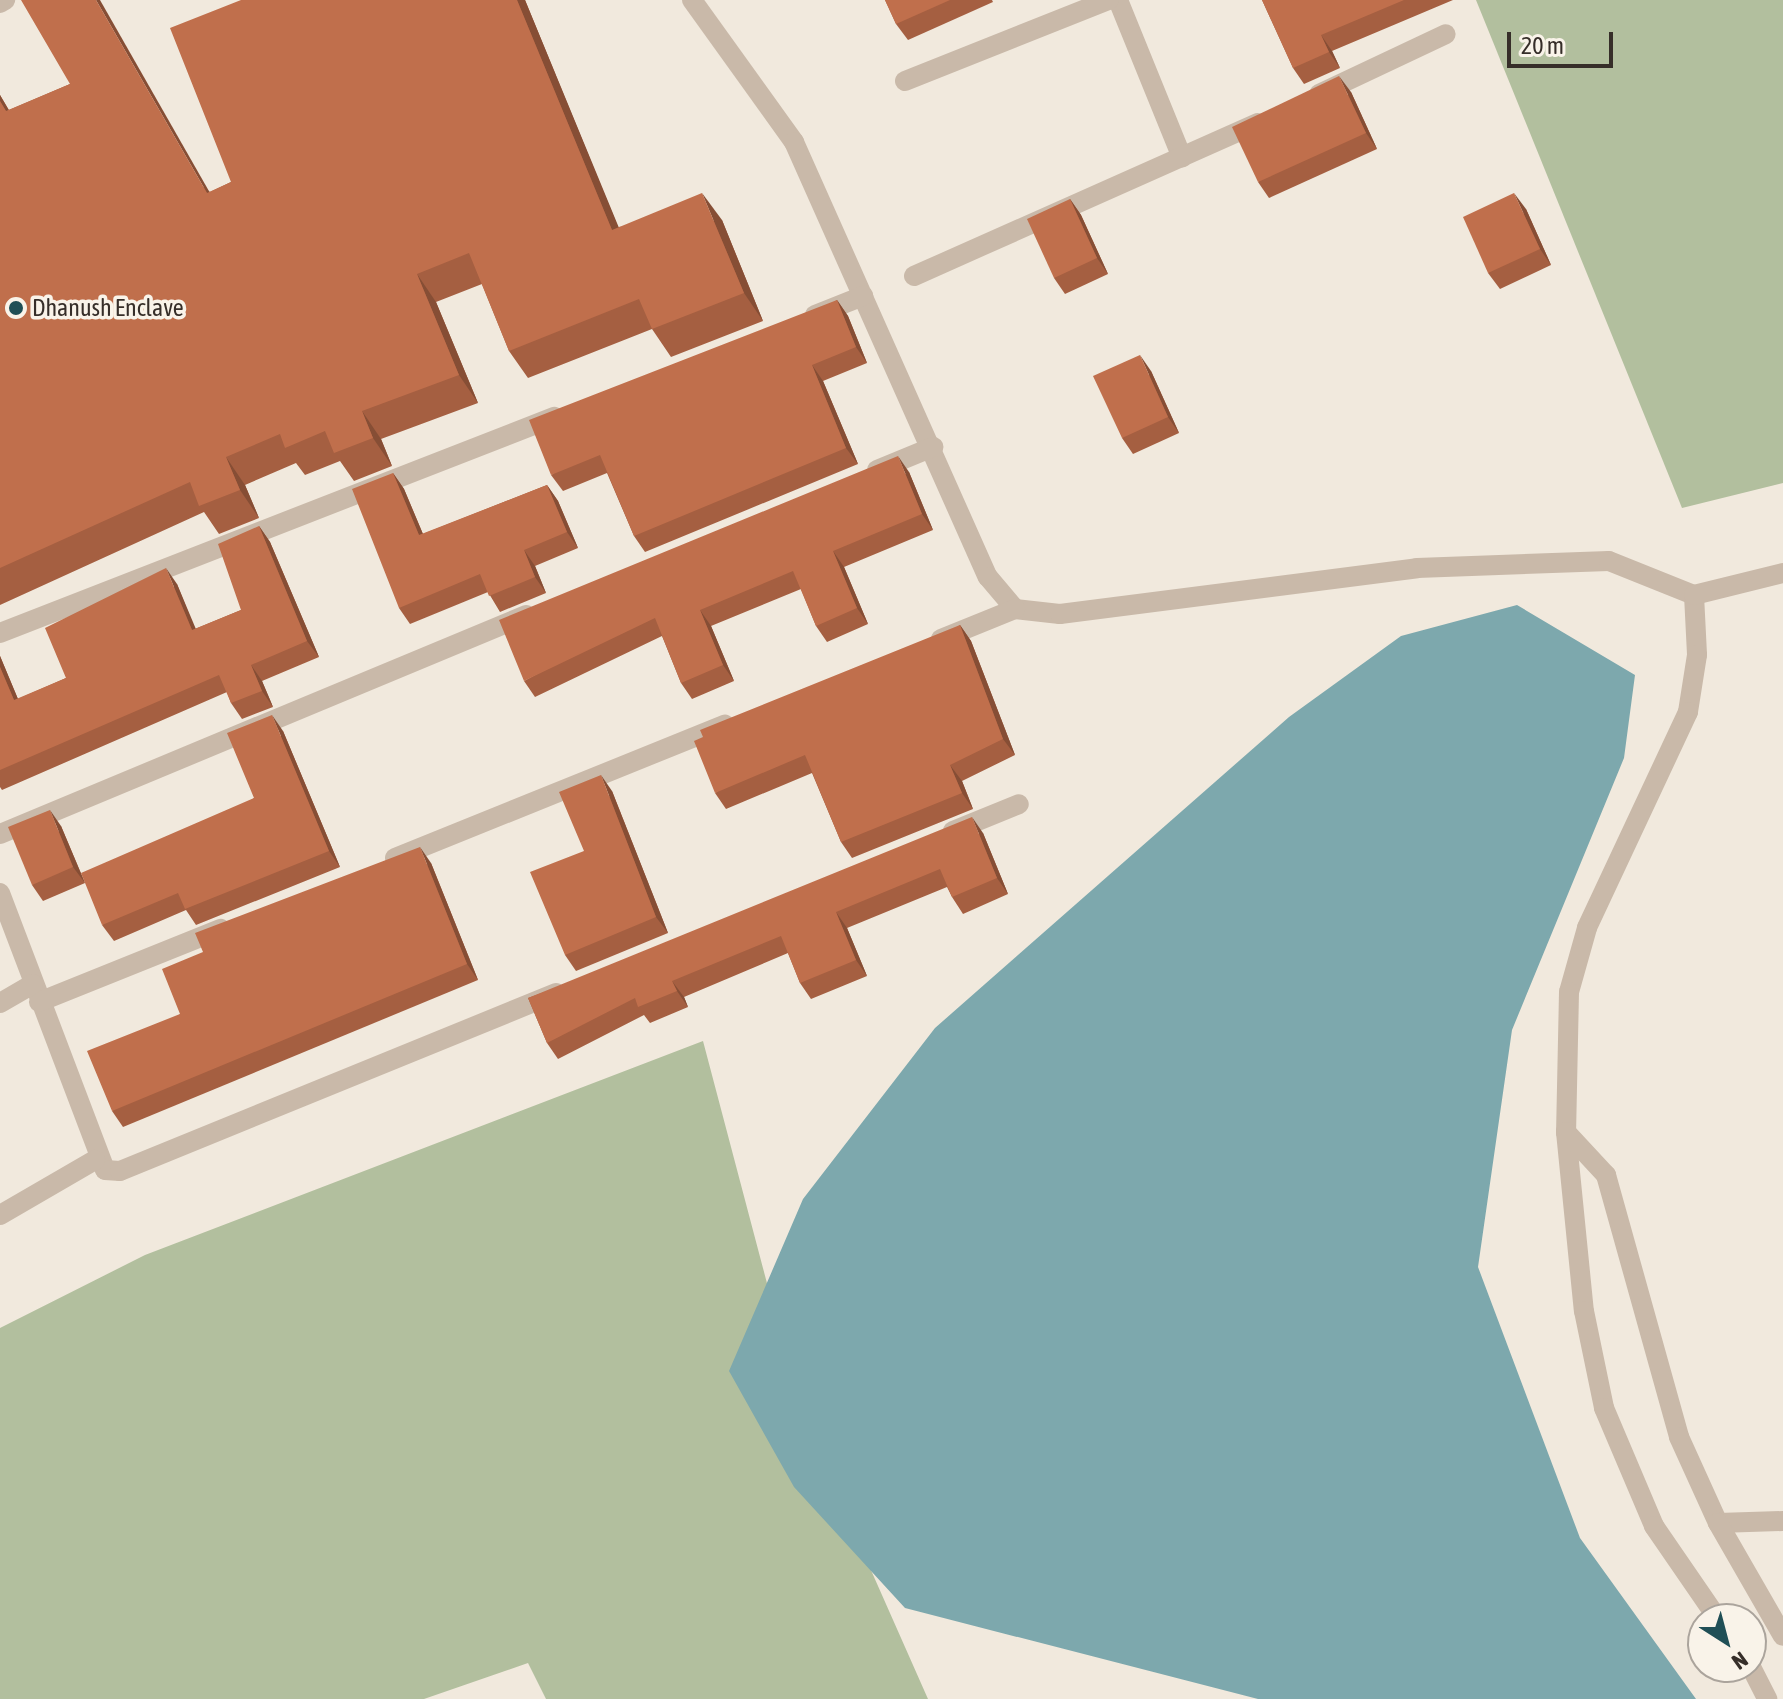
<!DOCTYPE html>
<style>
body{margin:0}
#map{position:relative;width:1783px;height:1699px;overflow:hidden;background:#f1e9dd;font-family:"Asap Condensed",sans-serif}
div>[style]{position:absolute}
.green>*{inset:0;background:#b2bf9e}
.water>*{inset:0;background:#7da8ad}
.minor>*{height:20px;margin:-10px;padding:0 10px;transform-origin:10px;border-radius:10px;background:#c9b9a9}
.wall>*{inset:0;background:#a55f41}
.shaded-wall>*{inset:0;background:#864e35}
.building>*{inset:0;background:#c06f4c}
.dots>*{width:22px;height:22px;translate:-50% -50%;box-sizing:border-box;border:4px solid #f9f3e9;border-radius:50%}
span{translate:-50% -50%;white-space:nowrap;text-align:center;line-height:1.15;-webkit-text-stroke:7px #f9f3e9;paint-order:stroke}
.poi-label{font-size:24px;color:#362e29}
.left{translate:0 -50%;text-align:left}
.north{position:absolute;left:1687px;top:1603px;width:80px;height:80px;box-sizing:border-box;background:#f9f3e9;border:2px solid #aba49c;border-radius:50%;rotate:144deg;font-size:22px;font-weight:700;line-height:32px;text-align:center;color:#362e29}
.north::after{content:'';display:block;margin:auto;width:28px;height:36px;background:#204f56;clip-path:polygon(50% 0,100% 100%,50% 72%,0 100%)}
.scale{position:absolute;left:1507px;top:32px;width:106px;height:36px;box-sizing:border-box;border:4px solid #362e29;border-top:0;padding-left:10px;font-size:24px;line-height:28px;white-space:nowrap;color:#362e29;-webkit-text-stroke:6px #f9f3e9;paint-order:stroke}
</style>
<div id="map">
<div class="green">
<div style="clip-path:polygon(1476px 0,1783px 0,1783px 483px,1682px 508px)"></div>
<div style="clip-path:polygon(703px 1041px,801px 1412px,928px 1699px,546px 1699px,528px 1663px,424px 1699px,0 1699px,0 1328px,145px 1255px)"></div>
</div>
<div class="water">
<div style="clip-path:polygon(1517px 605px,1635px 675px,1624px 758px,1512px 1030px,1478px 1267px,1580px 1538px,1696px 1699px,1258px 1699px,905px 1608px,794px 1487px,729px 1371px,803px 1199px,935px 1028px,1289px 717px,1401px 636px)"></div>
</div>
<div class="minor">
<div style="left:692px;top:0;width:175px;rotate:54.3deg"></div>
<div style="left:794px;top:142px;width:476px;rotate:66deg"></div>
<div style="left:988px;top:577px;width:42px;rotate:49.8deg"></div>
<div style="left:1015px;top:609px;width:45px;rotate:6.3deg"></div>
<div style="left:1060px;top:614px;width:360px;rotate:-7.3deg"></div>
<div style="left:1417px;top:568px;width:192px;rotate:-2.1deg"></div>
<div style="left:1609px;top:561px;width:92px;rotate:21.8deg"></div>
<div style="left:1694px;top:595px;width:60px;rotate:87.1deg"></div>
<div style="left:1697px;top:655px;width:58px;rotate:99deg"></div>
<div style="left:1688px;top:712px;width:238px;rotate:115.1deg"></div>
<div style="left:1587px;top:928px;width:66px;rotate:105.7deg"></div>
<div style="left:1569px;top:992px;width:140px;rotate:91.2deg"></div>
<div style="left:1566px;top:1132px;width:180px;rotate:84.3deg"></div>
<div style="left:1584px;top:1311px;width:99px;rotate:78.3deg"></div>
<div style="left:1604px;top:1408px;width:128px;rotate:67deg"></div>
<div style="left:1654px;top:1526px;width:113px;rotate:55.5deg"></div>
<div style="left:1118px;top:0;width:170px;rotate:67.9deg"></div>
<div style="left:0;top:3px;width:6px;rotate:-31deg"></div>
<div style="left:905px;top:81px;width:219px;rotate:-21.7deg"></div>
<div style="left:1319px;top:94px;width:140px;rotate:-25.3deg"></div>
<div style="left:914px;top:276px;width:376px;rotate:-24deg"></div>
<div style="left:815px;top:315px;width:52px;rotate:-21.6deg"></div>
<div style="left:877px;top:470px;width:61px;rotate:-22.3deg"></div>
<div style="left:1694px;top:595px;width:92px;rotate:-13.9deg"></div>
<div style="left:0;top:633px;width:595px;rotate:-21.3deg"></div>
<div style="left:941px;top:639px;width:80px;rotate:-22.1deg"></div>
<div style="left:953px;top:831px;width:71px;rotate:-22.2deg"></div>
<div style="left:0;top:834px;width:570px;rotate:-22.6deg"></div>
<div style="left:395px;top:858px;width:356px;rotate:-22deg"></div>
<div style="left:0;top:893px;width:296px;rotate:69.2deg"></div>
<div style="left:105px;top:1170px;width:15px;rotate:4deg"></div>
<div style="left:120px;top:1171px;width:471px;rotate:-22.2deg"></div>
<div style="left:39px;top:1002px;width:196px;rotate:-21.9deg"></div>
<div style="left:0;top:1003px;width:38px;rotate:-30deg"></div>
<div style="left:1566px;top:1132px;width:59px;rotate:47.1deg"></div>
<div style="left:1606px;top:1175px;width:272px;rotate:74.4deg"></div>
<div style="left:1679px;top:1437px;width:94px;rotate:65.6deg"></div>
<div style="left:0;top:1215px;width:110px;rotate:-30.1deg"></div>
<div style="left:1783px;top:1521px;width:65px;rotate:178.2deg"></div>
<div style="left:1718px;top:1523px;width:130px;rotate:60.1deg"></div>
<div style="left:1751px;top:1667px;width:36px;rotate:63deg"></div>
</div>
<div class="wall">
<div style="clip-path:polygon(241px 0,525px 0,618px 227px,722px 220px,763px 321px,671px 357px,652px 329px,528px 378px,509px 351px,482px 284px,436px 302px,478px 403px,381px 439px,392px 466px,354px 481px,340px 461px,305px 475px,296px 463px,245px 485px,259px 518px,219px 534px,204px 512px,0 605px,0 95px,9px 110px,70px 84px,210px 192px,231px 182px)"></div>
<div style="clip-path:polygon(885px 0,992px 0,993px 2px,908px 40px,896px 24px)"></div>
<div style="clip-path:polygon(1262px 0,1453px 0,1332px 51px,1340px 68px,1304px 84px,1293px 68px)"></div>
<div style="clip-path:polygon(1351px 92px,1377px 149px,1269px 198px,1258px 182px)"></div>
<div style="clip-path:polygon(1070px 199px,1081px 215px,1108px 274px,1065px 294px,1054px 278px)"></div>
<div style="clip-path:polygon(1526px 209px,1551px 265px,1500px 289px,1488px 273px)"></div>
<div style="clip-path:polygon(837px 300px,848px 316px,867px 363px,823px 381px,858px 464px,645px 552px,634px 536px,607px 473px,563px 491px,551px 475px)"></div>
<div style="clip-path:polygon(1151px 371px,1179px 433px,1133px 454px,1122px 438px)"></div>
<div style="clip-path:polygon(909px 472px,933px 530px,844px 567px,868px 624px,827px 642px,816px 626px,801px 589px,711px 626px,734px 681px,692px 699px,681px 683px,662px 636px,535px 697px,524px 681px)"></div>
<div style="clip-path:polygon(393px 473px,404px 489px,423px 534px,547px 485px,558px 501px,578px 548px,535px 566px,546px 593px,500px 612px,488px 592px,410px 624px,399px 608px)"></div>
<div style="clip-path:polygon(259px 526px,270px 542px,319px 657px,262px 681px,273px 707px,242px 719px,231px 703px,227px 692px,2px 790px,0 787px,0 656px,18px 699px,66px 678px,177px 584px,195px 629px,241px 610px)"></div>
<div style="clip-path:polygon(960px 625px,971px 641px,1015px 755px,962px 781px,973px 809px,852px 858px,841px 842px,812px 773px,726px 809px,715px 793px)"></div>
<div style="clip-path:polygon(283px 731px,340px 867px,196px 925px,186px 910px,114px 941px,102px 925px,254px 798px)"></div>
<div style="clip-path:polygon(612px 791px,668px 933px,576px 971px,565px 955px,584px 851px)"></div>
<div style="clip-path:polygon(61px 826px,85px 883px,43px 901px,32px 885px)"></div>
<div style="clip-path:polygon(983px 833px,1008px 894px,963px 914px,952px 897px,947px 887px,847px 928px,867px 976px,811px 999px,800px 983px,788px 953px,684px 997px,688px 1007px,650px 1023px,644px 1015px,558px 1059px,547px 1043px,528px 998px)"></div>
<div style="clip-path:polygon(431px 863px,478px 980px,123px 1127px,112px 1111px,180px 1014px)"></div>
</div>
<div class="shaded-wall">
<div style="clip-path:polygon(96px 0,100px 0,226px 221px,207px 193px)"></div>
<div style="clip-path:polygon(517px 0,525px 0,631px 257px,612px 230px)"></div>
<div style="clip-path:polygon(1321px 35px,1332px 51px,1340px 68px,1329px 52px)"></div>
<div style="clip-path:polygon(1339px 76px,1351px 92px,1377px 149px,1366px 133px)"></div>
<div style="clip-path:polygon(0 95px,25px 139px,6px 111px,0 101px)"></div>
<div style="clip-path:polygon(702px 193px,722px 220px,763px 321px,744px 293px)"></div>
<div style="clip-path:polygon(1514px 193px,1526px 209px,1551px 265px,1540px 249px)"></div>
<div style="clip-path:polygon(1070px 199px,1081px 215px,1108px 274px,1097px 258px)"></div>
<div style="clip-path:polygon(417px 274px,436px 302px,478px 403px,459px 375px)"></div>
<div style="clip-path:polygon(837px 300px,848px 316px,867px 363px,856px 347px)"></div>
<div style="clip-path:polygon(1140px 355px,1151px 371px,1179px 433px,1168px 417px)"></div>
<div style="clip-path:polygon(812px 365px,823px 381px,858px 464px,846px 448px)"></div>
<div style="clip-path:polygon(362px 411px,381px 439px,392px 466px,373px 438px)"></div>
<div style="clip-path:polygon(898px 456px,909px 472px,933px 530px,922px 514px)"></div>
<div style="clip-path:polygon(226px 457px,245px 485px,259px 518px,240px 490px)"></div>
<div style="clip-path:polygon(393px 473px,404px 489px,430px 551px,419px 535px)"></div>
<div style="clip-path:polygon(547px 485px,558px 501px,578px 548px,567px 532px)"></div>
<div style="clip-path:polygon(259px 526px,270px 542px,319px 657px,307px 641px)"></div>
<div style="clip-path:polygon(524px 550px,535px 566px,546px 593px,535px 577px)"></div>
<div style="clip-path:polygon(833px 551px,844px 567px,868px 624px,857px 608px)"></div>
<div style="clip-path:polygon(166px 568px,177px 584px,203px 646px,192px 630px)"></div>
<div style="clip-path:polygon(700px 610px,711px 626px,734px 681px,723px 665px)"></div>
<div style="clip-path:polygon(960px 625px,971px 641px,1015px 755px,1003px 739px)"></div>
<div style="clip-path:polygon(0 656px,25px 716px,14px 700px,0 667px)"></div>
<div style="clip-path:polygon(251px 665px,262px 681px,273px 707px,262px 691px)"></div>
<div style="clip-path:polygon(272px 715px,283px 731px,340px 867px,329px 851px)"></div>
<div style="clip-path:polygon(950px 765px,962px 781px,973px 809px,962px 793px)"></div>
<div style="clip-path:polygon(601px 775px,612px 791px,668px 933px,656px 917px)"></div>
<div style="clip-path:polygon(50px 810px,61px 826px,85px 883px,73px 867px)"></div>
<div style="clip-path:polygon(972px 817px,983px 833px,1008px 894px,997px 878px)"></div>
<div style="clip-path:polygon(420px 847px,431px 863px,478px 980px,467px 964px)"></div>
<div style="clip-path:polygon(836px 912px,847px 928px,867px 976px,856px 960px)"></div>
<div style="clip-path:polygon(672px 981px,684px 997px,688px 1007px,677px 991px)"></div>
</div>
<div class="building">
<div style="clip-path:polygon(21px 0,96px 0,207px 193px,231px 182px,170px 28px,241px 0,517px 0,612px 230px,702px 193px,744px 293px,652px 329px,639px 299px,509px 351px,469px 253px,417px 274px,459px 375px,362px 411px,373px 438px,334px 453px,325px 431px,285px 448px,280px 434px,226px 457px,240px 490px,199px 506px,190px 482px,0 568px,0 101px,6px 111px,70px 84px)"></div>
<div style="clip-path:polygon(885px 0,950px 0,896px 24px)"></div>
<div style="clip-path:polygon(1262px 0,1404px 0,1321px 35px,1329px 52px,1293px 68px)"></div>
<div style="clip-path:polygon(1339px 76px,1366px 133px,1258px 182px,1232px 127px)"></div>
<div style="clip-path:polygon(1514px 193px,1540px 249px,1488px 273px,1463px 217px)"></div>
<div style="clip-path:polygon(1070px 199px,1097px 258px,1054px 278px,1027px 219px)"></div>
<div style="clip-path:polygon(837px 300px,856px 347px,812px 365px,846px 448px,634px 536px,600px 455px,551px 475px,529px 420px)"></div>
<div style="clip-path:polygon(1140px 355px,1168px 417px,1122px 438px,1093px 376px)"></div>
<div style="clip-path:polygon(898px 456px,922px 514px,833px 551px,857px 608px,816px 626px,793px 571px,700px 610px,723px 665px,681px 683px,655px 618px,524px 681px,499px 620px)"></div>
<div style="clip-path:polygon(393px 473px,419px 535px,547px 485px,567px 532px,524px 550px,535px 577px,489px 596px,480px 574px,399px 608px,352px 489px)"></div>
<div style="clip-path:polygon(259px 526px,307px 641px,251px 665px,262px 691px,231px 703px,219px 675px,0 770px,0 667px,14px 700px,66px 678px,45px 628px,166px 568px,192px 630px,241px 610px,218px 544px)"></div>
<div style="clip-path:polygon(960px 625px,1003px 739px,950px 765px,962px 793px,841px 842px,805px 755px,715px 793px,694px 741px,703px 737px,700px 730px)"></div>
<div style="clip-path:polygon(272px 715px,329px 851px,185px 909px,178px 893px,102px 925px,81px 873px,254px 798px,227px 733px)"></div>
<div style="clip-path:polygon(601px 775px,656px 917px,565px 955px,530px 872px,584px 851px,559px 792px)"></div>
<div style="clip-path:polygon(50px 810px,73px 867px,32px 885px,8px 827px)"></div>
<div style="clip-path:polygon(972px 817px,997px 878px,952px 897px,940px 869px,836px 912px,856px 960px,800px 983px,781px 936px,672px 981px,677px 991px,638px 1007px,635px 998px,547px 1043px,528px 998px)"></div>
<div style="clip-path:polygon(420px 847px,467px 964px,112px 1111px,87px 1051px,180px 1014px,162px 969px,203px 952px,195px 933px)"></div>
</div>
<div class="dots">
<div style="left:16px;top:308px;background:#204f56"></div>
</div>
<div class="poi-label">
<span class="left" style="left:32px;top:308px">Dhanush Enclave</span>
</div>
<div class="north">N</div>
<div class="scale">20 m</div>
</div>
